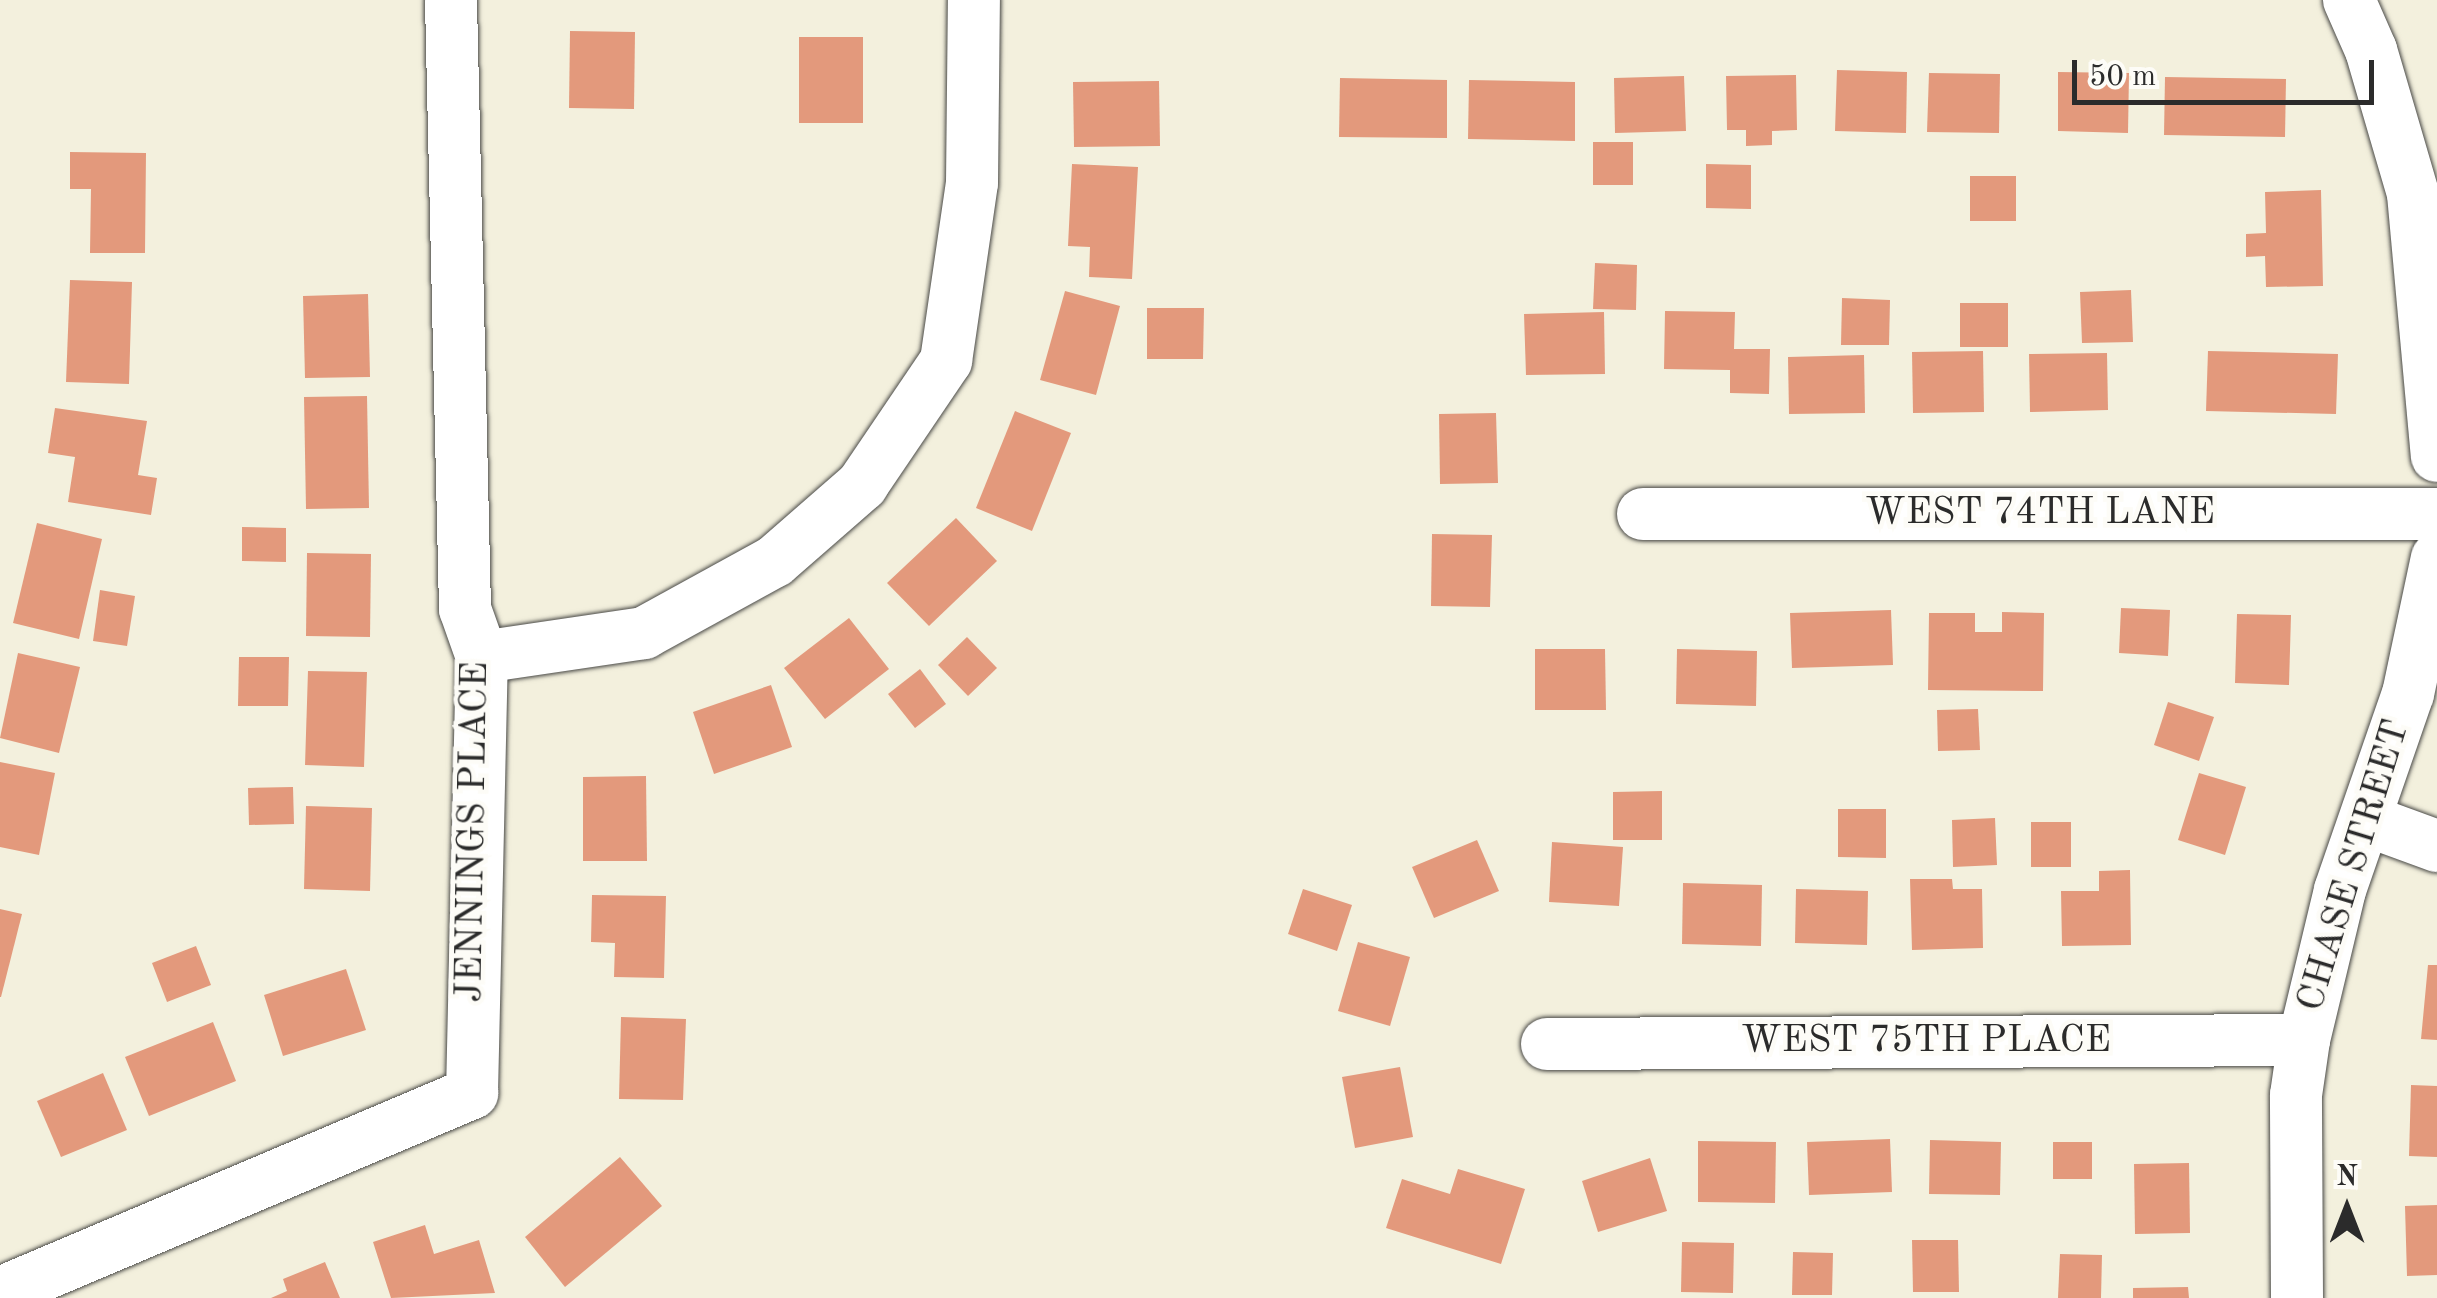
<!DOCTYPE html>
<style>
body{margin:0}
#map{position:relative;width:2437px;height:1298px;overflow:hidden;background:#f3f0dd;font-family:"Old Standard TT",serif}
div>[style]{position:absolute}
.building>*{inset:0;background:#e3997c}
.roads{filter:drop-shadow(0 0 2px #494946) drop-shadow(0 0 2px #494946)}
.minor>*{height:52px;margin:-26px;padding:0 26px;transform-origin:26px;border-radius:26px;background:#fff}
span{translate:-50% -50%;white-space:nowrap;text-align:center;line-height:1.15;-webkit-text-stroke:9px #fdfcf7;paint-order:stroke}
.street-label{font-size:38px;color:#2b2b2b}
.north{position:absolute;left:2297px;top:1158px;width:100px;height:100px;-webkit-text-stroke:8px #fdfcf7;paint-order:stroke;rotate:0deg;font-size:28px;font-weight:700;line-height:40px;text-align:center;color:#2b2b2b}
.north::after{content:'';display:block;margin:auto;width:35px;height:45px;background:#2b2b2b;clip-path:polygon(50% 0,100% 100%,50% 72%,0 100%)}
.scale{position:absolute;left:2072px;top:60px;width:302px;height:45px;box-sizing:border-box;border:5px solid #2b2b2b;border-top:0;padding-left:12px;font-size:30px;line-height:35px;white-space:nowrap;color:#2b2b2b;-webkit-text-stroke:8px #fdfcf7;paint-order:stroke}
</style>
<div id="map">
<div class="building">
<div style="clip-path:polygon(570px 31px,635px 32px,634px 109px,569px 108px)"></div>
<div style="clip-path:polygon(799px 37px,863px 37px,863px 123px,799px 123px)"></div>
<div style="clip-path:polygon(1837px 70px,1907px 72px,1906px 133px,1835px 131px)"></div>
<div style="clip-path:polygon(2058px 72px,2129px 73px,2128px 133px,2058px 131px)"></div>
<div style="clip-path:polygon(1929px 73px,2000px 74px,1999px 133px,1927px 132px)"></div>
<div style="clip-path:polygon(1796px 75px,1797px 130px,1772px 131px,1772px 145px,1746px 146px,1746px 130px,1727px 130px,1726px 76px)"></div>
<div style="clip-path:polygon(1684px 76px,1686px 131px,1615px 133px,1614px 78px)"></div>
<div style="clip-path:polygon(2165px 77px,2286px 79px,2285px 137px,2164px 135px)"></div>
<div style="clip-path:polygon(1340px 78px,1447px 80px,1447px 138px,1339px 137px)"></div>
<div style="clip-path:polygon(1469px 80px,1575px 82px,1575px 141px,1468px 139px)"></div>
<div style="clip-path:polygon(1159px 81px,1160px 146px,1074px 147px,1073px 82px)"></div>
<div style="clip-path:polygon(1593px 142px,1633px 142px,1633px 185px,1593px 185px)"></div>
<div style="clip-path:polygon(70px 152px,146px 153px,145px 253px,90px 253px,91px 189px,70px 189px)"></div>
<div style="clip-path:polygon(1072px 164px,1138px 167px,1132px 279px,1089px 277px,1090px 247px,1068px 246px)"></div>
<div style="clip-path:polygon(1706px 164px,1751px 165px,1751px 209px,1706px 208px)"></div>
<div style="clip-path:polygon(1970px 176px,2016px 176px,2016px 221px,1970px 221px)"></div>
<div style="clip-path:polygon(2321px 190px,2323px 286px,2266px 287px,2265px 256px,2246px 257px,2246px 234px,2266px 233px,2265px 192px)"></div>
<div style="clip-path:polygon(1595px 263px,1637px 265px,1636px 310px,1593px 309px)"></div>
<div style="clip-path:polygon(70px 280px,132px 282px,129px 384px,66px 382px)"></div>
<div style="clip-path:polygon(2131px 290px,2133px 342px,2082px 343px,2080px 292px)"></div>
<div style="clip-path:polygon(1065px 291px,1120px 306px,1096px 395px,1040px 380px)"></div>
<div style="clip-path:polygon(368px 294px,370px 377px,305px 378px,303px 296px)"></div>
<div style="clip-path:polygon(1842px 298px,1890px 300px,1889px 345px,1841px 345px)"></div>
<div style="clip-path:polygon(1960px 303px,2008px 303px,2008px 347px,1960px 347px)"></div>
<div style="clip-path:polygon(1147px 308px,1204px 308px,1203px 359px,1147px 359px)"></div>
<div style="clip-path:polygon(1665px 311px,1735px 312px,1734px 349px,1770px 349px,1769px 394px,1730px 393px,1730px 370px,1664px 369px)"></div>
<div style="clip-path:polygon(1604px 312px,1605px 374px,1526px 375px,1524px 314px)"></div>
<div style="clip-path:polygon(1983px 351px,1984px 412px,1913px 413px,1912px 352px)"></div>
<div style="clip-path:polygon(2208px 351px,2338px 354px,2336px 414px,2206px 411px)"></div>
<div style="clip-path:polygon(2107px 353px,2108px 410px,2030px 412px,2029px 354px)"></div>
<div style="clip-path:polygon(1864px 355px,1865px 413px,1789px 414px,1788px 357px)"></div>
<div style="clip-path:polygon(367px 396px,369px 508px,306px 509px,304px 397px)"></div>
<div style="clip-path:polygon(55px 408px,147px 421px,138px 475px,157px 478px,151px 515px,68px 502px,75px 457px,48px 453px)"></div>
<div style="clip-path:polygon(1015px 411px,1071px 433px,1032px 531px,976px 508px)"></div>
<div style="clip-path:polygon(1496px 413px,1498px 483px,1440px 484px,1439px 414px)"></div>
<div style="clip-path:polygon(956px 518px,997px 561px,929px 626px,887px 583px)"></div>
<div style="clip-path:polygon(37px 523px,102px 539px,79px 639px,13px 623px)"></div>
<div style="clip-path:polygon(242px 527px,286px 528px,286px 562px,242px 561px)"></div>
<div style="clip-path:polygon(1432px 534px,1492px 535px,1490px 607px,1431px 606px)"></div>
<div style="clip-path:polygon(307px 553px,371px 554px,370px 637px,306px 636px)"></div>
<div style="clip-path:polygon(100px 590px,135px 596px,127px 646px,93px 641px)"></div>
<div style="clip-path:polygon(2121px 608px,2170px 610px,2168px 656px,2119px 653px)"></div>
<div style="clip-path:polygon(1891px 610px,1893px 665px,1792px 668px,1790px 613px)"></div>
<div style="clip-path:polygon(2002px 612px,2044px 613px,2043px 691px,1928px 690px,1929px 613px,1975px 613px,1975px 632px,2002px 632px)"></div>
<div style="clip-path:polygon(2237px 614px,2291px 615px,2289px 685px,2235px 683px)"></div>
<div style="clip-path:polygon(849px 618px,889px 669px,825px 719px,784px 668px)"></div>
<div style="clip-path:polygon(967px 637px,997px 668px,968px 696px,938px 665px)"></div>
<div style="clip-path:polygon(1535px 649px,1605px 649px,1606px 710px,1535px 710px)"></div>
<div style="clip-path:polygon(1677px 649px,1757px 651px,1756px 706px,1676px 704px)"></div>
<div style="clip-path:polygon(18px 653px,80px 667px,59px 753px,0 738px)"></div>
<div style="clip-path:polygon(239px 657px,289px 657px,288px 706px,238px 706px)"></div>
<div style="clip-path:polygon(920px 669px,946px 704px,915px 728px,888px 694px)"></div>
<div style="clip-path:polygon(308px 671px,367px 672px,364px 767px,305px 765px)"></div>
<div style="clip-path:polygon(771px 685px,792px 747px,714px 774px,693px 712px)"></div>
<div style="clip-path:polygon(2168px 702px,2214px 717px,2199px 761px,2154px 745px)"></div>
<div style="clip-path:polygon(1978px 709px,1980px 750px,1938px 751px,1937px 710px)"></div>
<div style="clip-path:polygon(0 762px,55px 773px,39px 855px,0 847px)"></div>
<div style="clip-path:polygon(2199px 773px,2246px 787px,2225px 855px,2178px 840px)"></div>
<div style="clip-path:polygon(646px 776px,647px 861px,583px 861px,583px 777px)"></div>
<div style="clip-path:polygon(293px 787px,294px 824px,249px 825px,248px 788px)"></div>
<div style="clip-path:polygon(1662px 791px,1662px 840px,1613px 840px,1613px 792px)"></div>
<div style="clip-path:polygon(306px 806px,372px 808px,370px 891px,304px 889px)"></div>
<div style="clip-path:polygon(1838px 809px,1886px 809px,1886px 858px,1838px 857px)"></div>
<div style="clip-path:polygon(1995px 818px,1997px 865px,1953px 867px,1952px 820px)"></div>
<div style="clip-path:polygon(2031px 822px,2071px 822px,2071px 867px,2031px 867px)"></div>
<div style="clip-path:polygon(1477px 840px,1499px 891px,1434px 918px,1412px 867px)"></div>
<div style="clip-path:polygon(1552px 842px,1623px 847px,1619px 906px,1549px 902px)"></div>
<div style="clip-path:polygon(2130px 870px,2131px 945px,2062px 946px,2061px 891px,2099px 891px,2099px 871px)"></div>
<div style="clip-path:polygon(1910px 879px,1952px 879px,1953px 889px,1982px 889px,1983px 948px,1912px 950px)"></div>
<div style="clip-path:polygon(1683px 883px,1762px 885px,1761px 946px,1682px 944px)"></div>
<div style="clip-path:polygon(1303px 889px,1352px 905px,1337px 951px,1288px 934px)"></div>
<div style="clip-path:polygon(1796px 889px,1868px 891px,1867px 945px,1795px 943px)"></div>
<div style="clip-path:polygon(592px 895px,666px 896px,664px 978px,614px 977px,615px 943px,591px 942px)"></div>
<div style="clip-path:polygon(0 909px,22px 914px,1px 997px,0 997px)"></div>
<div style="clip-path:polygon(1358px 942px,1410px 957px,1390px 1026px,1338px 1011px)"></div>
<div style="clip-path:polygon(196px 946px,211px 985px,167px 1002px,152px 963px)"></div>
<div style="clip-path:polygon(2428px 965px,2437px 965px,2437px 1040px,2421px 1039px)"></div>
<div style="clip-path:polygon(346px 969px,366px 1030px,283px 1056px,264px 995px)"></div>
<div style="clip-path:polygon(621px 1017px,686px 1019px,683px 1100px,619px 1099px)"></div>
<div style="clip-path:polygon(213px 1022px,236px 1081px,149px 1116px,125px 1057px)"></div>
<div style="clip-path:polygon(1400px 1067px,1413px 1137px,1355px 1148px,1342px 1077px)"></div>
<div style="clip-path:polygon(103px 1073px,127px 1130px,61px 1157px,37px 1101px)"></div>
<div style="clip-path:polygon(2411px 1085px,2437px 1086px,2437px 1157px,2409px 1156px)"></div>
<div style="clip-path:polygon(1890px 1139px,1892px 1192px,1809px 1195px,1807px 1142px)"></div>
<div style="clip-path:polygon(1930px 1140px,2001px 1142px,2000px 1195px,1929px 1194px)"></div>
<div style="clip-path:polygon(1698px 1141px,1776px 1142px,1775px 1203px,1698px 1202px)"></div>
<div style="clip-path:polygon(2053px 1142px,2092px 1142px,2092px 1179px,2053px 1179px)"></div>
<div style="clip-path:polygon(620px 1157px,662px 1206px,565px 1287px,525px 1237px)"></div>
<div style="clip-path:polygon(1650px 1158px,1667px 1211px,1598px 1232px,1582px 1181px)"></div>
<div style="clip-path:polygon(2189px 1163px,2190px 1233px,2135px 1234px,2134px 1164px)"></div>
<div style="clip-path:polygon(1458px 1169px,1525px 1189px,1501px 1264px,1386px 1228px,1402px 1179px,1450px 1194px)"></div>
<div style="clip-path:polygon(2437px 1205px,2437px 1275px,2407px 1276px,2405px 1206px)"></div>
<div style="clip-path:polygon(425px 1225px,434px 1254px,479px 1240px,495px 1293px,391px 1298px,373px 1242px)"></div>
<div style="clip-path:polygon(1912px 1240px,1958px 1240px,1959px 1292px,1913px 1292px)"></div>
<div style="clip-path:polygon(1682px 1242px,1734px 1243px,1733px 1293px,1681px 1292px)"></div>
<div style="clip-path:polygon(1793px 1252px,1833px 1253px,1832px 1295px,1792px 1295px)"></div>
<div style="clip-path:polygon(2060px 1254px,2102px 1255px,2101px 1298px,2058px 1298px)"></div>
<div style="clip-path:polygon(325px 1262px,340px 1298px,271px 1298px,287px 1291px,283px 1279px)"></div>
<div style="clip-path:polygon(2188px 1287px,2189px 1298px,2133px 1298px,2133px 1288px)"></div>
</div>
<div class="roads">
<div class="minor">
<div style="left:2349px;top:0;width:55px;rotate:66.3deg"></div>
<div style="left:2371px;top:50px;width:150px;rotate:73.7deg"></div>
<div style="left:2413px;top:194px;width:263px;rotate:84.8deg"></div>
<div style="left:1643px;top:514px;width:794px"></div>
<div style="left:482px;top:657px;width:164px;rotate:-8.4deg"></div>
<div style="left:644px;top:633px;width:149px;rotate:-28.8deg"></div>
<div style="left:775px;top:561px;width:116px;rotate:-41.1deg"></div>
<div style="left:862px;top:485px;width:150px;rotate:-55.9deg"></div>
<div style="left:946px;top:361px;width:180px;rotate:-81.7deg"></div>
<div style="left:972px;top:183px;width:183px;rotate:-89.4deg"></div>
<div style="left:2366px;top:820px;width:76px;rotate:20.1deg"></div>
<div style="left:1547px;top:1044px;width:757px;rotate:-0.3deg"></div>
<div style="left:0;top:1293px;width:513px;rotate:-22.96deg"></div>
<div style="left:472px;top:1093px;width:436px;rotate:-88.7deg"></div>
<div style="left:482px;top:657px;width:51px;rotate:-109.5deg"></div>
<div style="left:465px;top:609px;width:609px;rotate:-91.32deg"></div>
<div style="left:2297px;top:1298px;width:203px;rotate:-90.3deg"></div>
<div style="left:2296px;top:1095px;width:56px;rotate:-81.7deg"></div>
<div style="left:2304px;top:1040px;width:154px;rotate:-76.5deg"></div>
<div style="left:2340px;top:890px;width:207px;rotate:-70.9deg"></div>
<div style="left:2408px;top:694px;width:139px;rotate:-78deg"></div>
</div>
</div>
<div class="street-label">
<span style="left:2040px;top:514px">WEST 74TH LANE</span>
<span style="left:474px;top:832px;rotate:-89deg">JENNINGS PLACE</span>
<span style="left:2355px;top:866px;rotate:-73deg">CHASE STREET</span>
<span style="left:1926px;top:1042px">WEST 75TH PLACE</span>
</div>
<div class="north">N</div>
<div class="scale">50 m</div>
</div>
